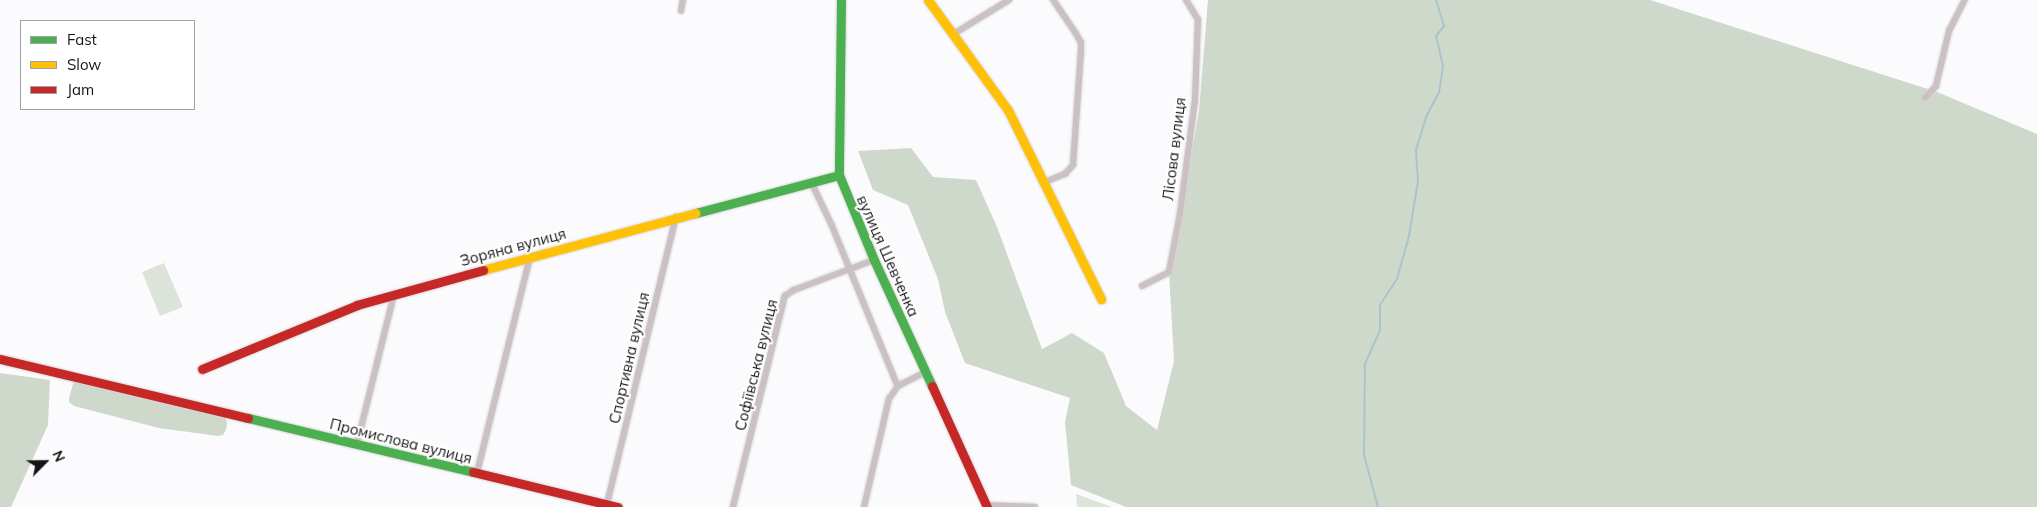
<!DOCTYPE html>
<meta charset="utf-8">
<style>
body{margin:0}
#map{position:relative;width:2037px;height:507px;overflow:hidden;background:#fbfbfe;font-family:Mulish,sans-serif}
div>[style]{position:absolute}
.green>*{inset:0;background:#dce4da}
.forest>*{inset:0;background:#ced8cb}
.stream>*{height:2px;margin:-1px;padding:0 1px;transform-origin:1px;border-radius:1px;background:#acc3ce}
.roads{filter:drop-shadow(0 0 1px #d7d7d8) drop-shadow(0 0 1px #d7d7d8)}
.street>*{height:5.5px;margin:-2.75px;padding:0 2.75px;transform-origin:2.75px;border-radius:2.75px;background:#cbc0c2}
.fast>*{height:9px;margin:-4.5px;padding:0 4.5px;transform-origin:4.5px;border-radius:4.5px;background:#4caf50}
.slow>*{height:9px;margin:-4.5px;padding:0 4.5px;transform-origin:4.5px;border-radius:4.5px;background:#ffc107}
.jam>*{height:9px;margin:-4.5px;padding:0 4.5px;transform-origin:4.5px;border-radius:4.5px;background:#c62828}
span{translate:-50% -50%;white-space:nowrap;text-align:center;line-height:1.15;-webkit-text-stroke:4px #fff;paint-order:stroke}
.street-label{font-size:15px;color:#151518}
.legend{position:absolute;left:20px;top:20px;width:175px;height:90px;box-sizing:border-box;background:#fff;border:1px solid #a1a1a3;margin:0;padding:6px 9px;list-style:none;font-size:15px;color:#151518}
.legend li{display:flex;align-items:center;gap:10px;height:25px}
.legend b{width:25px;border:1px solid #a1a1a3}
.north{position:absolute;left:20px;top:437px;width:50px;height:50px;-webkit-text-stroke:4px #fff;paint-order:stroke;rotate:67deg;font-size:14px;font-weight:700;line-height:20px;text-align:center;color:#151518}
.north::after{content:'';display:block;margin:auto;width:18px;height:22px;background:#151518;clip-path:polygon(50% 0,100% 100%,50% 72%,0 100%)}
</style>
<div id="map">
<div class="green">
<div style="clip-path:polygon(164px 263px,183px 307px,160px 316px,142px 272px)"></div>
<div style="clip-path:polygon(1076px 494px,1112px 507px,1077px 507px)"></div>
</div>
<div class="forest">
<div style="clip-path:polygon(1208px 0,1650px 0,1937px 92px,2037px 134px,2037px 507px,1126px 507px,1071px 485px,1065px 422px,1070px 398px,965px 363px,945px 312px,938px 279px,908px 205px,873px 190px,858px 151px,911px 148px,933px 177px,976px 180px,997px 227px,1042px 349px,1072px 333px,1104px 353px,1126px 406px,1157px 430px,1174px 361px,1169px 272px,1199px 111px)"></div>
<div style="clip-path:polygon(0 373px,50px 380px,48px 425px,11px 507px,0 507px)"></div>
<div style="clip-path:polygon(74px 381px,225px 417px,227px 423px,226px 430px,223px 435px,218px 436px,159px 428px,74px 406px,69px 402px,69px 398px)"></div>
</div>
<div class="stream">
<div style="left:1378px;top:507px;width:54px;rotate:-105.1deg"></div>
<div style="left:1364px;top:455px;width:91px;rotate:-89.4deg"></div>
<div style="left:1365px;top:364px;width:37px;rotate:-66deg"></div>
<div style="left:1380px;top:330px;width:25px;rotate:-90deg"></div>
<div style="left:1380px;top:305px;width:31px;rotate:-57deg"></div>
<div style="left:1397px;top:279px;width:45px;rotate:-74.4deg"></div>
<div style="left:1409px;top:236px;width:56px;rotate:-80.7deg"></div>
<div style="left:1418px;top:181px;width:31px;rotate:-94deg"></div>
<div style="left:1416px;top:150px;width:37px;rotate:-73deg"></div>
<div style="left:1427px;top:115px;width:26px;rotate:-62deg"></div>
<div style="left:1439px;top:92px;width:26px;rotate:-81deg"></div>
<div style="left:1443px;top:66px;width:31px;rotate:-103deg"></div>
<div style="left:1436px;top:36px;width:13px;rotate:-51deg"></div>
<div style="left:1444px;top:26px;width:27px;rotate:-107deg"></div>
</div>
<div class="roads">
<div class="street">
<div style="left:681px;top:11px;width:11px;rotate:-80deg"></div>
<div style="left:952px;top:35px;width:67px;rotate:-31.6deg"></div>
<div style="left:1925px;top:98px;width:16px;rotate:-47deg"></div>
<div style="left:1936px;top:86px;width:57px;rotate:-76.7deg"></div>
<div style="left:1949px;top:31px;width:35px;rotate:-63deg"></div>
<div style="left:1045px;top:182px;width:22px;rotate:-22deg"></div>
<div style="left:1065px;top:174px;width:12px;rotate:-48deg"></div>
<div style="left:1073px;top:165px;width:113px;rotate:-86deg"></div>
<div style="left:1081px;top:52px;width:9px;rotate:-90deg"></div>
<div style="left:1081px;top:43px;width:10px;rotate:-119deg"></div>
<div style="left:1076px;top:34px;width:41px;rotate:-124.1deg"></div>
<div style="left:812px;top:183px;width:47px;rotate:64.5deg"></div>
<div style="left:832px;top:225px;width:174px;rotate:67.7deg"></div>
<div style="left:1142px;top:286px;width:30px;rotate:-27deg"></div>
<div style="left:1169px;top:272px;width:59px;rotate:-79.3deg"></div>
<div style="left:1180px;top:214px;width:115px;rotate:-82.5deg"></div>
<div style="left:1195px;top:100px;width:80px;rotate:-87.9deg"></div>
<div style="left:1198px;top:20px;width:23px;rotate:-121deg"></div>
<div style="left:357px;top:444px;width:154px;rotate:-76.1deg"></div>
<div style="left:477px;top:473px;width:222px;rotate:-76.2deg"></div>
<div style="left:607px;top:504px;width:295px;rotate:-76.5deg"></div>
<div style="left:986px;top:505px;width:49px;rotate:2.3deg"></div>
<div style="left:733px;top:507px;width:217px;rotate:-76.2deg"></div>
<div style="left:785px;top:296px;width:11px;rotate:-34deg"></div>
<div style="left:794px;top:290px;width:85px;rotate:-20.6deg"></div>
<div style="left:864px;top:507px;width:111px;rotate:-77deg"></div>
<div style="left:889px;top:399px;width:16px;rotate:-55deg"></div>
<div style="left:898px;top:386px;width:30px;rotate:-27deg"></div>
</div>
<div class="fast">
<div style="left:841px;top:0;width:175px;rotate:90.7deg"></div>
<div style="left:839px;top:175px;width:92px;rotate:67.6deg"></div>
<div style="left:874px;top:260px;width:139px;rotate:65.3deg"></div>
<div style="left:696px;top:213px;width:148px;rotate:-14.9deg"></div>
<div style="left:248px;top:418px;width:231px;rotate:13.5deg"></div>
</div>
<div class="slow">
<div style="left:928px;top:0;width:136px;rotate:54deg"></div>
<div style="left:1008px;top:110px;width:211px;rotate:63.8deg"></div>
<div style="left:483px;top:270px;width:220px;rotate:-15deg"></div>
</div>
<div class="jam">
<div style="left:0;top:359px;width:255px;rotate:13.4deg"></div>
<div style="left:202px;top:369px;width:168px;rotate:-22.4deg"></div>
<div style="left:357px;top:305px;width:131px;rotate:-15.5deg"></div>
<div style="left:932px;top:386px;width:133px;rotate:65.6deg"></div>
<div style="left:473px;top:472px;width:149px;rotate:13.6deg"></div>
</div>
</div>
<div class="street-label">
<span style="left:1174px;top:149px;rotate:-83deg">Лісова вулиця</span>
<span style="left:513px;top:247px;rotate:-15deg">Зоряна вулиця</span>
<span style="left:888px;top:256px;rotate:66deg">вулиця Шевченка</span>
<span style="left:629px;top:358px;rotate:-77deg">Спортивна вулиця</span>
<span style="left:756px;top:365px;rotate:-76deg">Софіївська вулиця</span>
<span style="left:401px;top:441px;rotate:14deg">Промислова вулиця</span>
</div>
<ul class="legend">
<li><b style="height:6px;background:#4caf50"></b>Fast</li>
<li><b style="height:6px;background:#ffc107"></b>Slow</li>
<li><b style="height:6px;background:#c62828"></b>Jam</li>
</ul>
<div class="north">N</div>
</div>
